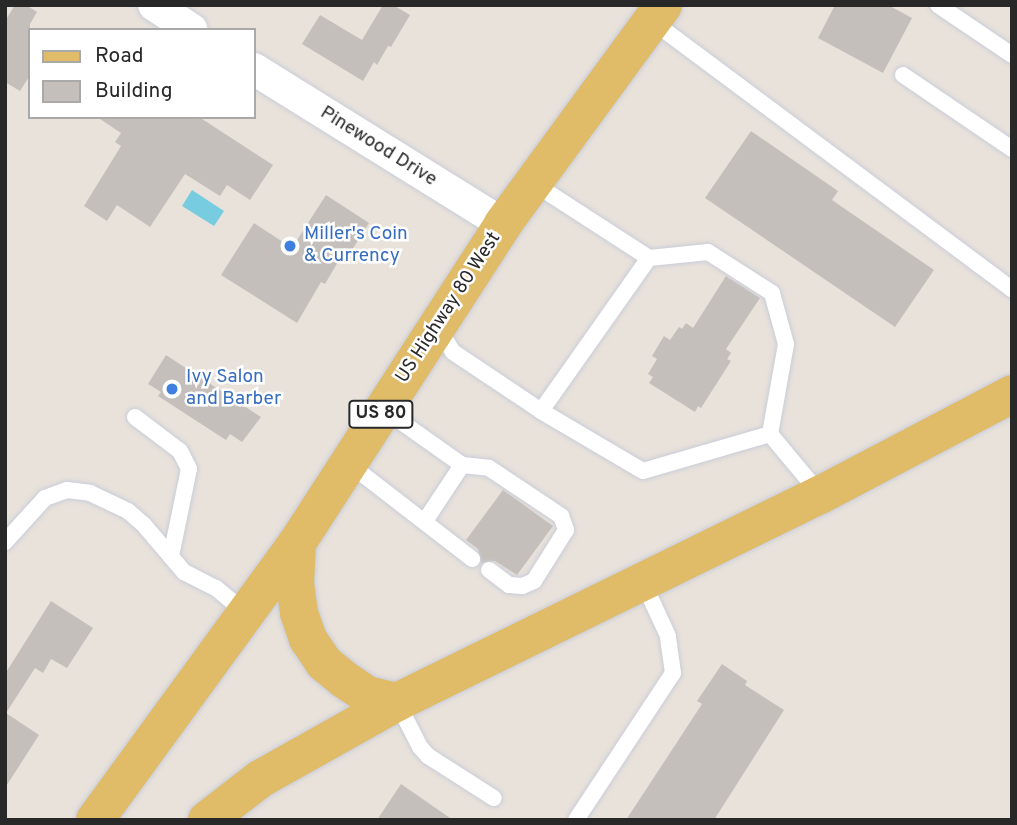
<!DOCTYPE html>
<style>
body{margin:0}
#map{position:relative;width:1017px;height:825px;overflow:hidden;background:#e9e2db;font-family:Overpass,sans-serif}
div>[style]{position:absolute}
.water>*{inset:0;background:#78cce0}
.building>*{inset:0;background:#c4bfba}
.roads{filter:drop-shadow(0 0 2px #c9cdd8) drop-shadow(0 0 2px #c9cdd8)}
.lane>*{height:16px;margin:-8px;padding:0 8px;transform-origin:8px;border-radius:8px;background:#fff}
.street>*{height:32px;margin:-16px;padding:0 16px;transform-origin:16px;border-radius:16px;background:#fff}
.primary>*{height:38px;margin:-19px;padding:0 19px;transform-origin:19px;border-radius:19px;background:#e0bb68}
.dots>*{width:19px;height:19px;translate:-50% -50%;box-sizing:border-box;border:4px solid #fff;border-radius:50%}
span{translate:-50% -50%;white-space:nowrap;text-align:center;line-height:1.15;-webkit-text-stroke:5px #fff;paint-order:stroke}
.shield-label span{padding:2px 5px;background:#fff;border:2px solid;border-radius:5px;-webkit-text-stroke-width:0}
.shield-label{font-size:18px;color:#282828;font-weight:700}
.street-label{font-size:19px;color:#282828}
.shop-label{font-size:19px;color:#366cbe}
.left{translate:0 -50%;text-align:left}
.frame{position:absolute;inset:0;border:7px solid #282828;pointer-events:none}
.legend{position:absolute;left:28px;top:28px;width:228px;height:91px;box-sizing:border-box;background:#fff;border:2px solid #a9a9a9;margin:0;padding:9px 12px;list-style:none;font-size:21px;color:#282828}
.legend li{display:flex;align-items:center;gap:14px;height:35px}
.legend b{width:35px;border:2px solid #a9a9a9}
</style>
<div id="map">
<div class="water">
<div style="clip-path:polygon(192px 190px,224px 211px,214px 226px,182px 206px)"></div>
</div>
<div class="building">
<div style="clip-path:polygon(15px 5px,26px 5px,37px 12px,30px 24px,30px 75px,20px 91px,5px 82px,5px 21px)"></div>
<div style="clip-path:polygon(383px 5px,393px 5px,410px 15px,391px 47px,388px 46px,377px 65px,374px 62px,363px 81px,302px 44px,320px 15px,362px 40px)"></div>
<div style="clip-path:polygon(835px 5px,888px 5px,912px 18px,883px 73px,818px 38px)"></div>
<div style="clip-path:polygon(97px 117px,199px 117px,273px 165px,250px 200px,227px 185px,220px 196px,185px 174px,150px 227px,117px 205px,107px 221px,84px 206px,121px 146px,115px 142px,121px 133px)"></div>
<div style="clip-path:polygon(751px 131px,838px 191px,832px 200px,934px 270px,895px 327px,705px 198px)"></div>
<div style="clip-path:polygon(326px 195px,369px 223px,347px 258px,342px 255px,325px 284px,321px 282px,297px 323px,221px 275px,254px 223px,292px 248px)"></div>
<div style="clip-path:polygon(726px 276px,760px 298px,726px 349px,731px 353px,727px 359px,731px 361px,701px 408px,698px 406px,695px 412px,649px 383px,653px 377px,648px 374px,657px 359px,652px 356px,664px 336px,670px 340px,679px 327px,682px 329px,686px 323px,693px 328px)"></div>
<div style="clip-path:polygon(166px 355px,261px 417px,242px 442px,230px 434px,226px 440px,158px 396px,161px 392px,148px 384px)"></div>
<div style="clip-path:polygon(503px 490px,553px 526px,517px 575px,495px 561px,481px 563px,478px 549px,466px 540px)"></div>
<div style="clip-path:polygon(51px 601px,93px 628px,67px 668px,51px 659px,43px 673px,35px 668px,6px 713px,39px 735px,5px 788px,5px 674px)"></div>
<div style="clip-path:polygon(722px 664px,747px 681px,745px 685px,784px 710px,714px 820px,626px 820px,702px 704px,697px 701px)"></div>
<div style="clip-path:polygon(401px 784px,453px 820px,377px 820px)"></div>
</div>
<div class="roads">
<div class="lane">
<div style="left:938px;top:5px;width:89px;rotate:34deg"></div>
<div style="left:652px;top:21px;width:449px;rotate:36.7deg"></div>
<div style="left:903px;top:75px;width:132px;rotate:34.2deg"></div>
<div style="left:438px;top:328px;width:28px;rotate:58deg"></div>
<div style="left:453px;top:352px;width:106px;rotate:33.8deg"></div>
<div style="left:541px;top:411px;width:118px;rotate:30.5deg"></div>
<div style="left:643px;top:471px;width:132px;rotate:-16.2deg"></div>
<div style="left:770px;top:434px;width:91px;rotate:-79.9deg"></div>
<div style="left:786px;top:344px;width:53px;rotate:-105.4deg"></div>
<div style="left:772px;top:293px;width:76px;rotate:-147.4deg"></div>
<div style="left:708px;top:252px;width:59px;rotate:174.2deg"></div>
<div style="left:649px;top:258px;width:138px;rotate:-147.1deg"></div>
<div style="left:383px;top:409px;width:97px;rotate:35.3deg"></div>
<div style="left:462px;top:465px;width:27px;rotate:6deg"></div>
<div style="left:489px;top:468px;width:87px;rotate:33.7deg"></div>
<div style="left:561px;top:516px;width:15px;rotate:70deg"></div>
<div style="left:566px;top:530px;width:60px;rotate:122.1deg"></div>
<div style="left:534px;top:581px;width:13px;rotate:157deg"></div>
<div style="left:522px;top:586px;width:13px;rotate:-176deg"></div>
<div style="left:509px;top:585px;width:25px;rotate:-143deg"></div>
<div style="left:541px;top:411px;width:187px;rotate:-54.8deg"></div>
<div style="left:135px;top:417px;width:56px;rotate:37.1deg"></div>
<div style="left:180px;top:451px;width:20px;rotate:63deg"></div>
<div style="left:189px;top:469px;width:89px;rotate:101.7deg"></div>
<div style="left:770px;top:434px;width:78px;rotate:50.2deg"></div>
<div style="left:348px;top:463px;width:157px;rotate:37.7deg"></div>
<div style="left:425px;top:521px;width:67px;rotate:-56.5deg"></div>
<div style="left:5px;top:542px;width:59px;rotate:-47.7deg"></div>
<div style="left:45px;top:498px;width:23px;rotate:-20deg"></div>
<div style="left:67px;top:490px;width:23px;rotate:7deg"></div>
<div style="left:90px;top:493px;width:42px;rotate:25.3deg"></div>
<div style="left:128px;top:511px;width:21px;rotate:41deg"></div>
<div style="left:144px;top:525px;width:62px;rotate:49.6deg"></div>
<div style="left:184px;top:572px;width:36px;rotate:27deg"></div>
<div style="left:216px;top:588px;width:39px;rotate:40deg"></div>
<div style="left:397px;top:702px;width:51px;rotate:62.9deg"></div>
<div style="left:420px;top:747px;width:12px;rotate:48deg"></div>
<div style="left:428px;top:756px;width:78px;rotate:32.5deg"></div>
<div style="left:576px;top:820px;width:176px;rotate:-56.6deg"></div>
<div style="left:673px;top:673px;width:37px;rotate:-98deg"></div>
<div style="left:668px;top:636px;width:60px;rotate:-114.8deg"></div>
</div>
<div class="street">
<div style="left:154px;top:5px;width:45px;rotate:33.3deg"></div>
<div style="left:254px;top:69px;width:293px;rotate:31.9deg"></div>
</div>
<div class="primary">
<div style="left:297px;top:543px;width:41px;rotate:92.8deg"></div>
<div style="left:295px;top:584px;width:29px;rotate:82deg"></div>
<div style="left:299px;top:613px;width:28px;rotate:71deg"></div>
<div style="left:308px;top:639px;width:29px;rotate:56deg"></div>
<div style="left:324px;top:663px;width:27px;rotate:39deg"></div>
<div style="left:345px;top:680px;width:27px;rotate:34deg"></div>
<div style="left:367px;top:695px;width:31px;rotate:13deg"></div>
<div style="left:95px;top:820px;width:343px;rotate:-53.9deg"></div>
<div style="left:297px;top:543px;width:380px;rotate:-57.1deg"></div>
<div style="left:503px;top:224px;width:271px;rotate:-53.8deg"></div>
<div style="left:207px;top:820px;width:67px;rotate:-37.7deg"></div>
<div style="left:260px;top:779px;width:157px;rotate:-29.3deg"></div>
<div style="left:397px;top:702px;width:471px;rotate:-26.1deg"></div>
<div style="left:820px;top:495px;width:217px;rotate:-27.7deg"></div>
</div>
</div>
<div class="dots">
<div style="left:290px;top:246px;background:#3f7fe0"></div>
<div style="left:172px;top:389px;background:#3f7fe0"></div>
</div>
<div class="shield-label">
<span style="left:381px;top:414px">US 80</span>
</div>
<div class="street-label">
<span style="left:378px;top:147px;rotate:32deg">Pinewood Drive</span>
<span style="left:449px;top:308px;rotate:-57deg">US Highway 80 West</span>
</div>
<div class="shop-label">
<span class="left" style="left:304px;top:246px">Miller's Coin<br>&amp; Currency</span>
<span class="left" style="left:186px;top:389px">Ivy Salon<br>and Barber</span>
</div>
<div class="frame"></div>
<ul class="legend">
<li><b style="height:9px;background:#e0bb68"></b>Road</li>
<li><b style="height:19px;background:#c4bfba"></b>Building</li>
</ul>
</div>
